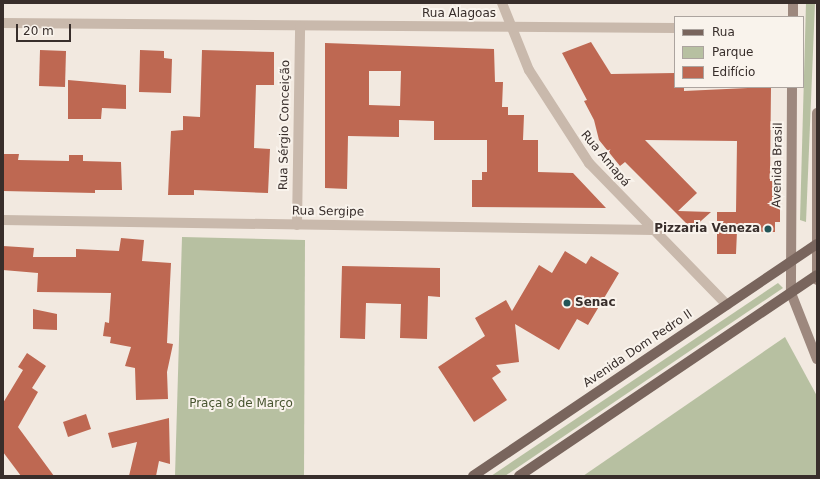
<!DOCTYPE html>
<meta charset="utf-8">
<style>
body{margin:0}
#map{position:relative;width:820px;height:479px;overflow:hidden;background:#f2e9e0;font-family:"DejaVu Sans",sans-serif}
div>[style]{position:absolute}
.green>*{inset:0;background:#b7c0a1}
.building>*{inset:0;background:#be6852}
.minor>*{height:10px;margin:-5px;padding:0 5px;transform-origin:5px;border-radius:5px;background:#c9b9ac}
.secondary>*{height:10px;margin:-5px;padding:0 5px;transform-origin:5px;border-radius:5px;background:#9d887e}
.primary>*{height:10px;margin:-5px;padding:0 5px;transform-origin:5px;border-radius:5px;background:#79655d}
.dots>*{width:11px;height:11px;translate:-50% -50%;box-sizing:border-box;border:2px solid #f9f3ec;border-radius:50%}
span{translate:-50% -50%;white-space:nowrap;text-align:center;line-height:1.15;-webkit-text-stroke:4px #f9f3ec;paint-order:stroke}
.street-label{font-size:12px;color:#382e2b}
.poi-label{font-size:12px;color:#382e2b;font-weight:700}
.right{translate:-100% -50%;text-align:right}
.left{translate:0 -50%;text-align:left}
.park-label{font-size:12px;color:#485530}
.frame{position:absolute;inset:0;border:4px solid #382e2b;pointer-events:none}
.legend{position:absolute;left:674px;top:16px;width:130px;height:72px;box-sizing:border-box;background:#f9f3ec;border:1px solid #aca49f;margin:0;padding:5px 7px;list-style:none;font-size:12px;color:#382e2b}
.legend li{display:flex;align-items:center;gap:8px;height:20px}
.legend b{width:20px;border:1px solid #aca49f}
.scale{position:absolute;left:16px;top:24px;width:55px;height:18px;box-sizing:border-box;border:2px solid #382e2b;border-top:0;padding-left:5px;font-size:12px;line-height:14px;white-space:nowrap;color:#382e2b;-webkit-text-stroke:3px #f9f3ec;paint-order:stroke}
</style>
<div id="map">
<div class="green">
<div style="clip-path:polygon(806px 3px,815px 3px,806px 222px,800px 220px)"></div>
<div style="clip-path:polygon(182px 237px,305px 240px,304px 476px,175px 476px)"></div>
<div style="clip-path:polygon(778px 283px,783px 288px,505px 476px,491px 476px)"></div>
<div style="clip-path:polygon(785px 337px,817px 396px,817px 476px,583px 476px)"></div>
</div>
<div class="building">
<div style="clip-path:polygon(591px 42px,611px 74px,675px 73px,675px 87px,684px 87px,684px 91px,771px 87px,770px 181px,776px 181px,776px 197px,780px 197px,780px 222px,775px 222px,775px 232px,737px 231px,736px 254px,717px 254px,717px 212px,736px 212px,737px 141px,645px 140px,697px 193px,678px 211px,711px 212px,692px 229px,625px 162px,620px 166px,599px 140px,594px 120px,584px 101px,587px 100px,562px 53px)"></div>
<div style="clip-path:polygon(evenodd,325px 43px,494px 49px,495px 82px,503px 82px,502px 107px,508px 107px,508px 115px,524px 115px,523px 140px,538px 140px,538px 172px,573px 173px,606px 208px,472px 207px,472px 180px,482px 180px,482px 172px,487px 172px,487px 140px,434px 140px,434px 121px,399px 120px,399px 137px,348px 136px,347px 189px,325px 188px,325px 43px,369px 71px,401px 71px,400px 106px,369px 105px,369px 71px)"></div>
<div style="clip-path:polygon(40px 50px,66px 51px,65px 87px,39px 86px)"></div>
<div style="clip-path:polygon(140px 50px,164px 51px,164px 58px,172px 59px,171px 93px,139px 92px)"></div>
<div style="clip-path:polygon(202px 50px,274px 52px,274px 85px,256px 85px,254px 148px,270px 149px,268px 193px,194px 190px,194px 195px,168px 195px,171px 131px,183px 130px,183px 116px,200px 117px)"></div>
<div style="clip-path:polygon(68px 80px,126px 85px,126px 109px,102px 108px,101px 119px,68px 119px)"></div>
<div style="clip-path:polygon(3px 154px,19px 154px,18px 160px,69px 161px,69px 155px,83px 155px,83px 161px,121px 162px,122px 190px,95px 190px,95px 193px,3px 191px)"></div>
<div style="clip-path:polygon(121px 238px,144px 240px,142px 261px,171px 263px,167px 343px,173px 344px,167px 372px,168px 399px,136px 400px,135px 368px,125px 366px,131px 347px,110px 343px,111px 337px,103px 336px,105px 322px,109px 323px,111px 293px,37px 292px,38px 273px,3px 270px,3px 246px,34px 248px,33px 257px,76px 257px,76px 249px,119px 251px)"></div>
<div style="clip-path:polygon(565px 251px,586px 264px,591px 256px,619px 273px,588px 325px,577px 319px,559px 350px,515px 324px,519px 362px,496px 365px,501px 372px,492px 378px,507px 400px,474px 422px,438px 367px,485px 336px,475px 318px,506px 300px,512px 311px,539px 265px,552px 273px)"></div>
<div style="clip-path:polygon(342px 266px,440px 268px,440px 297px,428px 296px,427px 339px,400px 338px,401px 304px,366px 303px,365px 339px,340px 338px)"></div>
<div style="clip-path:polygon(33px 309px,57px 314px,57px 330px,33px 329px)"></div>
<div style="clip-path:polygon(27px 353px,46px 366px,32px 388px,38px 392px,18px 427px,54px 476px,21px 476px,3px 452px,3px 403px,23px 370px,18px 367px)"></div>
<div style="clip-path:polygon(86px 414px,91px 429px,68px 437px,63px 422px)"></div>
<div style="clip-path:polygon(169px 418px,170px 464px,159px 461px,156px 476px,129px 476px,137px 442px,112px 448px,108px 433px)"></div>
</div>
<div class="minor">
<div style="left:502px;top:3px;width:72px;rotate:68.1deg"></div>
<div style="left:529px;top:70px;width:111px;rotate:57.2deg"></div>
<div style="left:589px;top:163px;width:198px;rotate:45.8deg"></div>
<div style="left:3px;top:23px;width:672px;rotate:0.43deg"></div>
<div style="left:3px;top:220px;width:650px;rotate:0.88deg"></div>
<div style="left:297px;top:225px;width:199px;rotate:-89.1deg"></div>
</div>
<div class="secondary">
<div style="left:793px;top:17px;width:14px;rotate:-90deg"></div>
<div style="left:792px;top:87px;width:206px;rotate:90.3deg"></div>
<div style="left:791px;top:293px;width:71px;rotate:68.5deg"></div>
<div style="left:817px;top:113px;width:167px;rotate:90deg"></div>
</div>
<div class="primary">
<div style="left:473px;top:476px;width:415px;rotate:-34deg"></div>
<div style="left:519px;top:476px;width:359px;rotate:-34deg"></div>
</div>
<div class="dots">
<div style="left:768px;top:229px;background:#235557"></div>
<div style="left:567px;top:303px;background:#235557"></div>
</div>
<div class="street-label">
<span style="left:459px;top:14px">Rua Alagoas</span>
<span style="left:285px;top:125px;rotate:-89deg">Rua Sérgio Conceição</span>
<span style="left:605px;top:159px;rotate:50deg">Rua Amapá</span>
<span style="left:778px;top:165px;rotate:-89deg">Avenida Brasil</span>
<span style="left:328px;top:212px;rotate:1deg">Rua Sergipe</span>
<span style="left:638px;top:349px;rotate:-34deg">Avenida Dom Pedro II</span>
</div>
<div class="poi-label">
<span class="right" style="left:760px;top:229px">Pizzaria Veneza</span>
<span class="left" style="left:575px;top:303px">Senac</span>
</div>
<div class="park-label">
<span style="left:241px;top:404px">Praça 8 de Março</span>
</div>
<div class="frame"></div>
<ul class="legend">
<li><b style="height:5px;background:#79655d"></b>Rua</li>
<li><b style="height:11px;background:#b7c0a1"></b>Parque</li>
<li><b style="height:11px;background:#be6852"></b>Edifício</li>
</ul>
<div class="scale">20 m</div>
</div>
